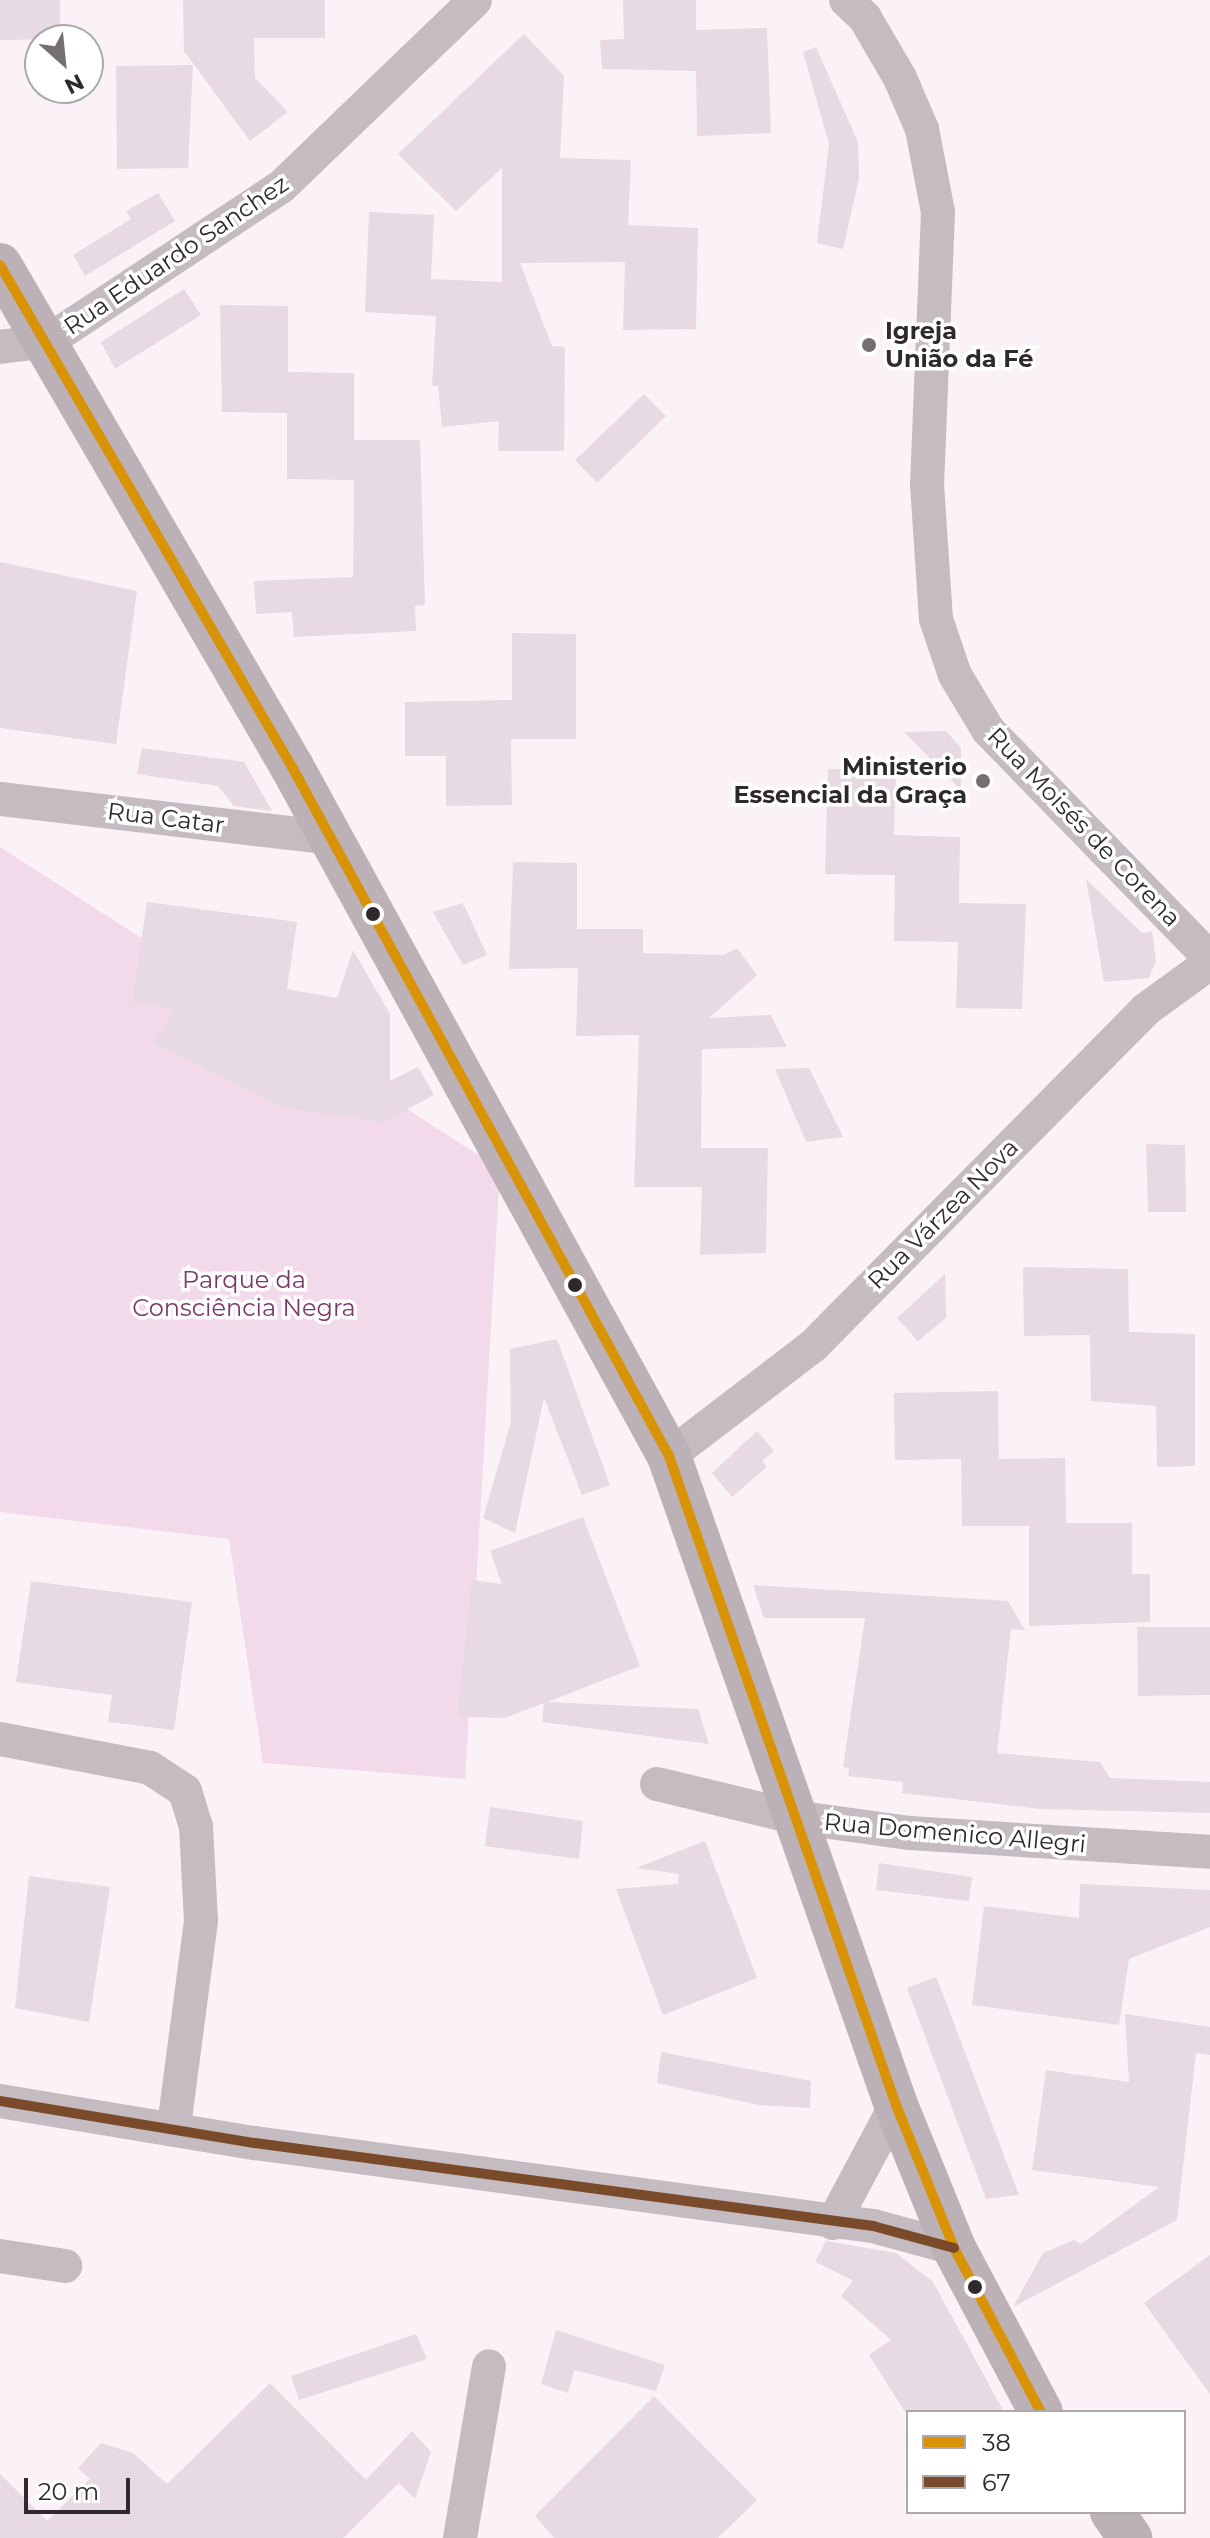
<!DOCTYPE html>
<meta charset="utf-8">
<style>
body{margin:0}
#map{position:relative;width:1210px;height:2538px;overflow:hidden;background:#faf2f6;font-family:Montserrat,sans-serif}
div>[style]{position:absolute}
.green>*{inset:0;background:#f3daea}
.building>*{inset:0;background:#e8dae3}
.street>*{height:34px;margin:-17px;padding:0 17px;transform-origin:17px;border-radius:17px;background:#c4bcc1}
.secondary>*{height:44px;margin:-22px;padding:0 22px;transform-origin:22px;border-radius:22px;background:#bbb1b7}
.bus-1>*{height:10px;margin:-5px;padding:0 5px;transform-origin:5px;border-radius:5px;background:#d99307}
.bus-2>*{height:10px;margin:-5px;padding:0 5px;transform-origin:5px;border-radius:5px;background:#7a4b2a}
.dots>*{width:22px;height:22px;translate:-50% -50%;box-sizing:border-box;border:4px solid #fff;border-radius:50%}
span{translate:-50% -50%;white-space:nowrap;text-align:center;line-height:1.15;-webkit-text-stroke:7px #fff;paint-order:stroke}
.street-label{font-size:24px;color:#2e292c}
.poi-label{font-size:24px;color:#2e292c;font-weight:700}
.left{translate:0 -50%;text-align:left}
.right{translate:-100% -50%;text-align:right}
.park-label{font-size:24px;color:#7b3869}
.legend{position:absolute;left:906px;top:2410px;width:280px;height:104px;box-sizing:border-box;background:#fff;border:2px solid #aba9ab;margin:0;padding:10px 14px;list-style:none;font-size:24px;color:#2e292c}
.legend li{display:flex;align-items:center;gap:16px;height:40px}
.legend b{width:40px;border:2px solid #aba9ab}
.north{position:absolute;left:24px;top:24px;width:80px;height:80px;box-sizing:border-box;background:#fff;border:2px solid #aba9ab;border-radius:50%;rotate:153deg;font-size:22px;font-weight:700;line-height:32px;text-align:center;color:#2e292c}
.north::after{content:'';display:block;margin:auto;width:28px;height:36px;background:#756f73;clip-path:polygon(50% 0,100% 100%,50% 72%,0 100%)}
.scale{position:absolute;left:24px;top:2478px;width:106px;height:36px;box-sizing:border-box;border:4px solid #2e292c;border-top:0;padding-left:10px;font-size:24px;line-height:28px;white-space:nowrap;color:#2e292c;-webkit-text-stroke:6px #fff;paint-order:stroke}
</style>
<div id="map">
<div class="green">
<div style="clip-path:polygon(0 847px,500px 1169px,465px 1779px,263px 1763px,229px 1539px,0 1512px)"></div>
</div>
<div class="building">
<div style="clip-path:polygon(0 0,60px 0,60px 39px,0 40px)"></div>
<div style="clip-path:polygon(183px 0,325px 0,325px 38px,254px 38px,255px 78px,288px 112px,250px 141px,184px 51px)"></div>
<div style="clip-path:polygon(623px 0,696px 0,696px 30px,767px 28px,771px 133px,697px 136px,696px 71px,602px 69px,600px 40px,624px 39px)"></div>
<div style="clip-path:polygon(524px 34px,564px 76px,560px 158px,631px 160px,628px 225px,698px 228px,696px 329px,623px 330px,625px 262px,520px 263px,552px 346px,565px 347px,564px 451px,498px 451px,499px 421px,442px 427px,438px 386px,432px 386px,436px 316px,365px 312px,369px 212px,434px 215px,431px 279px,502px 282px,502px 168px,456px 211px,398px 154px)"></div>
<div style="clip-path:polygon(816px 47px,858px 142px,859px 178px,843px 249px,817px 243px,829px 144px,803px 52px)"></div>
<div style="clip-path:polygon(193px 65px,188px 168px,117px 169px,116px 66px)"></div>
<div style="clip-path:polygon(158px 193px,175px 221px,85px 276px,73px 255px,131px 219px,126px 211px)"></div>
<div style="clip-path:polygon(184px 289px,201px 315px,115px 369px,101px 342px)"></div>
<div style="clip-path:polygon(220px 305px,288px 306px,288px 372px,354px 373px,354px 440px,420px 440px,425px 605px,415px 606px,416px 631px,294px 637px,292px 612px,256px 614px,254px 581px,353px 577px,354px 480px,287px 479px,287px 413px,222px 412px)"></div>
<div style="clip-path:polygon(644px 394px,666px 416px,597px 483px,575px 460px)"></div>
<div style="clip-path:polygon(0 562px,137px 591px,116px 744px,0 728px)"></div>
<div style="clip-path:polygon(512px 633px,576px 634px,576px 739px,511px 739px,512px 805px,446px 806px,446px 756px,405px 756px,405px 702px,512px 700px)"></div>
<div style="clip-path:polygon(946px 731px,961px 748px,961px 790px,904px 732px)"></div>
<div style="clip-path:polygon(142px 748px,244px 762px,272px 811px,234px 806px,218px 786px,137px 774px)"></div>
<div style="clip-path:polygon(828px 769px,896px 770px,894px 835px,960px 837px,959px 903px,1026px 904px,1022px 1009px,956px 1008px,958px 942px,894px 941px,895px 875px,825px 874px)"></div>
<div style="clip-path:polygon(513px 862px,577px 863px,577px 929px,643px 929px,643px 953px,723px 955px,737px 948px,757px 975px,709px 1018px,771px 1015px,787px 1047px,702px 1049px,701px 1148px,768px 1148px,766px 1253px,700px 1255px,702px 1187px,634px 1187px,639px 1035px,576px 1036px,578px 968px,509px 969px)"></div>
<div style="clip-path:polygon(1086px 879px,1142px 933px,1152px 931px,1156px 961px,1149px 978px,1104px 982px)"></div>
<div style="clip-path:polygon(147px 902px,297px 922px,287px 989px,337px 998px,353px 950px,390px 1014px,390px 1081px,418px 1067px,434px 1095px,383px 1122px,281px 1108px,154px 1043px,174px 1009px,132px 1003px)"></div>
<div style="clip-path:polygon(463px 903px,487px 955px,463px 965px,433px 912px)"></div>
<div style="clip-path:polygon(809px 1068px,843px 1137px,806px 1142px,775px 1069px)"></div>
<div style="clip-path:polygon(1146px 1144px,1185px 1145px,1186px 1212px,1148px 1212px)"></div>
<div style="clip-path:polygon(1023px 1267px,1128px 1269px,1129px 1332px,1195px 1334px,1195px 1466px,1157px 1467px,1156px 1406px,1091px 1401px,1090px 1335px,1024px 1336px)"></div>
<div style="clip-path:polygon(945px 1274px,946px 1318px,918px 1341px,897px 1318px)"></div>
<div style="clip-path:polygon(557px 1339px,610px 1485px,582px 1495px,544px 1398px,515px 1533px,483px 1518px,511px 1422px,510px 1349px)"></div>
<div style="clip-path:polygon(998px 1391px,999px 1459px,1065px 1458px,1066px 1523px,1132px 1523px,1132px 1574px,1150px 1574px,1150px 1622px,1029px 1626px,1029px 1526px,962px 1526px,961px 1459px,895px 1460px,894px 1393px)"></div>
<div style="clip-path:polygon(757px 1431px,774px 1451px,762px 1461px,767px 1467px,732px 1497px,712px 1473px)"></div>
<div style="clip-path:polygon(583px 1517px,640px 1666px,547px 1702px,698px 1709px,709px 1744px,542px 1722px,544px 1703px,505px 1718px,457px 1717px,472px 1580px,502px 1584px,490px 1551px)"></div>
<div style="clip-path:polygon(31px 1581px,192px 1602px,174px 1730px,108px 1722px,112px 1695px,16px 1682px)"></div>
<div style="clip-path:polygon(753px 1585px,1008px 1601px,1025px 1630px,1011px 1629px,997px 1753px,1100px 1762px,1110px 1778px,1210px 1782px,1210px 1813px,1041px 1809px,902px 1793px,903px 1782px,848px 1776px,849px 1768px,843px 1767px,865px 1618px,764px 1618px)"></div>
<div style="clip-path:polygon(1137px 1627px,1210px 1627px,1210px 1695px,1138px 1696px)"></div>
<div style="clip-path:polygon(490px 1807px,583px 1821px,579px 1859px,485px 1846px)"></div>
<div style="clip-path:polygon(705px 1841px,757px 1978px,663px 2015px,616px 1889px,678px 1884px,679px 1874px,636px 1868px)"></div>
<div style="clip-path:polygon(879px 1863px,972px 1877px,969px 1901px,876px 1890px)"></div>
<div style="clip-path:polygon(29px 1876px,110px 1887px,89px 2022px,15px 2008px)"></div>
<div style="clip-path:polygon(1080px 1884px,1210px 1890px,1210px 1927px,1129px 1959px,1119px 2025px,972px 2005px,984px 1906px,1079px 1918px)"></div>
<div style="clip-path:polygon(936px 1977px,944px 1997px,1019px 2195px,986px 2199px,907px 1988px)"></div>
<div style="clip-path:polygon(1125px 2014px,1210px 2027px,1210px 2055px,1196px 2053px,1177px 2220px,1013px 2307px,1043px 2253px,1074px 2240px,1081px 2244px,1159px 2187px,1032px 2170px,1046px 2070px,1129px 2082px)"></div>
<div style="clip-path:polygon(661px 2052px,811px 2081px,810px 2108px,759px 2105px,657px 2083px)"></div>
<div style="clip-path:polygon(826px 2241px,896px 2253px,933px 2282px,1004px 2412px,905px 2412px,869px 2355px,891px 2340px,841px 2296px,853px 2281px,815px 2262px)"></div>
<div style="clip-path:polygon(1210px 2255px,1210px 2394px,1144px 2303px)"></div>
<div style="clip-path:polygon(556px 2330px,665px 2365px,656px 2391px,574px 2370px,568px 2393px,541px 2384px)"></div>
<div style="clip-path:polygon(416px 2334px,427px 2359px,299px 2400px,291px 2376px)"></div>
<div style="clip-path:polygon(270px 2383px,366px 2480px,412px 2431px,431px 2452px,415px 2499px,399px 2483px,343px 2538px,0 2538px,0 2474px,47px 2521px,90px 2479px,78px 2468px,101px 2443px,133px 2453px,167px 2484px)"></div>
<div style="clip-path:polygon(654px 2396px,757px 2500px,718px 2538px,554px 2538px,535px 2516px)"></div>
</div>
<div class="street">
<div style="left:846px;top:0;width:26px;rotate:43deg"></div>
<div style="left:865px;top:18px;width:69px;rotate:59.7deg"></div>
<div style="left:900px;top:78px;width:56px;rotate:66.7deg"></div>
<div style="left:922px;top:129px;width:85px;rotate:79.1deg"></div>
<div style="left:938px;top:212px;width:272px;rotate:92.3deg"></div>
<div style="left:927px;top:484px;width:135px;rotate:86.2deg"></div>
<div style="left:936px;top:619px;width:59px;rotate:71.3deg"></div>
<div style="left:955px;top:675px;width:64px;rotate:59deg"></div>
<div style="left:988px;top:730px;width:318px;rotate:45.8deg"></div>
<div style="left:0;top:347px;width:48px;rotate:-7.1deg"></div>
<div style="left:48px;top:341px;width:279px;rotate:-33.5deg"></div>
<div style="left:281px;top:187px;width:269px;rotate:-43.9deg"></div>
<div style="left:0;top:799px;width:334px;rotate:6.7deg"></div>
<div style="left:669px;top:1456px;width:181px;rotate:-37.4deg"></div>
<div style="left:813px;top:1346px;width:472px;rotate:-45.3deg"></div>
<div style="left:1145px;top:1010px;width:80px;rotate:-35.9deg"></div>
<div style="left:0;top:1739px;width:153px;rotate:10.9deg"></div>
<div style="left:150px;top:1768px;width:42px;rotate:33.3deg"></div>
<div style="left:185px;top:1791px;width:37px;rotate:73deg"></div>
<div style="left:196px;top:1826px;width:95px;rotate:87deg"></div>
<div style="left:201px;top:1921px;width:207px;rotate:97.5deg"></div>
<div style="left:657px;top:1784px;width:141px;rotate:13.5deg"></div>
<div style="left:794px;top:1817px;width:117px;rotate:7.9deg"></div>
<div style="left:910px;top:1833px;width:301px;rotate:3.6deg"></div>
<div style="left:0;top:2101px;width:258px;rotate:9.4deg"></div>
<div style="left:255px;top:2143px;width:624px;rotate:7.65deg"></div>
<div style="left:873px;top:2226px;width:84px;rotate:15.2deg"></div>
<div style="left:833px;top:2223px;width:134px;rotate:-61.9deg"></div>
<div style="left:0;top:2256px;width:66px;rotate:8.7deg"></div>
<div style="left:460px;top:2538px;width:174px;rotate:-80.4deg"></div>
</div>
<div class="secondary">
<div style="left:0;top:265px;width:581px;rotate:59.81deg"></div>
<div style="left:292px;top:767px;width:785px;rotate:61.31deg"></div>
<div style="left:669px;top:1456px;width:688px;rotate:70.72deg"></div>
<div style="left:896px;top:2105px;width:154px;rotate:67.9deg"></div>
<div style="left:954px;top:2248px;width:186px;rotate:62.1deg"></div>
<div style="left:1112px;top:2512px;width:32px;rotate:55deg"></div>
</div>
<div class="bus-1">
<div style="left:0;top:265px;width:581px;rotate:59.81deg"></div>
<div style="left:292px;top:767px;width:785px;rotate:61.31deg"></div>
<div style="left:669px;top:1456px;width:688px;rotate:70.72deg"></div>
<div style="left:896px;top:2105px;width:154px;rotate:67.9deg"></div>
<div style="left:954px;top:2248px;width:186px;rotate:62.1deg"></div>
</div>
<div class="bus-2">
<div style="left:0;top:2101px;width:258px;rotate:9.4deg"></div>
<div style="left:255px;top:2143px;width:624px;rotate:7.65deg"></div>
<div style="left:873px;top:2226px;width:84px;rotate:15.2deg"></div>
</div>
<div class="dots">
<div style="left:869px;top:345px;background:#756f73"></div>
<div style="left:983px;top:781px;background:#756f73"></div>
<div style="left:373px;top:914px;background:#2e292c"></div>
<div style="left:575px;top:1285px;background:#2e292c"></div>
<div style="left:975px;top:2287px;background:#2e292c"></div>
</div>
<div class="street-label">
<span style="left:176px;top:255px;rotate:-34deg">Rua Eduardo Sanchez</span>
<span style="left:166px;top:818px;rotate:7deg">Rua Catar</span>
<span style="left:1084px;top:827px;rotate:46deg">Rua Moisés de Corena</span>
<span style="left:943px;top:1214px;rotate:-45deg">Rua Várzea Nova</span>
<span style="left:955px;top:1833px;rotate:5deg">Rua Domenico Allegri</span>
</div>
<div class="poi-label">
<span class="left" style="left:885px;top:345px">Igreja<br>União da Fé</span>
<span class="right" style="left:967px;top:781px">Ministerio<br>Essencial da Graça</span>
</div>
<div class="park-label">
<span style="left:244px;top:1294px">Parque da<br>Consciência Negra</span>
</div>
<ul class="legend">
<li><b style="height:10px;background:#d99307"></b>38</li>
<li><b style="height:10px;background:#7a4b2a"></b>67</li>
</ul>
<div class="north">N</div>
<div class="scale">20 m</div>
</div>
